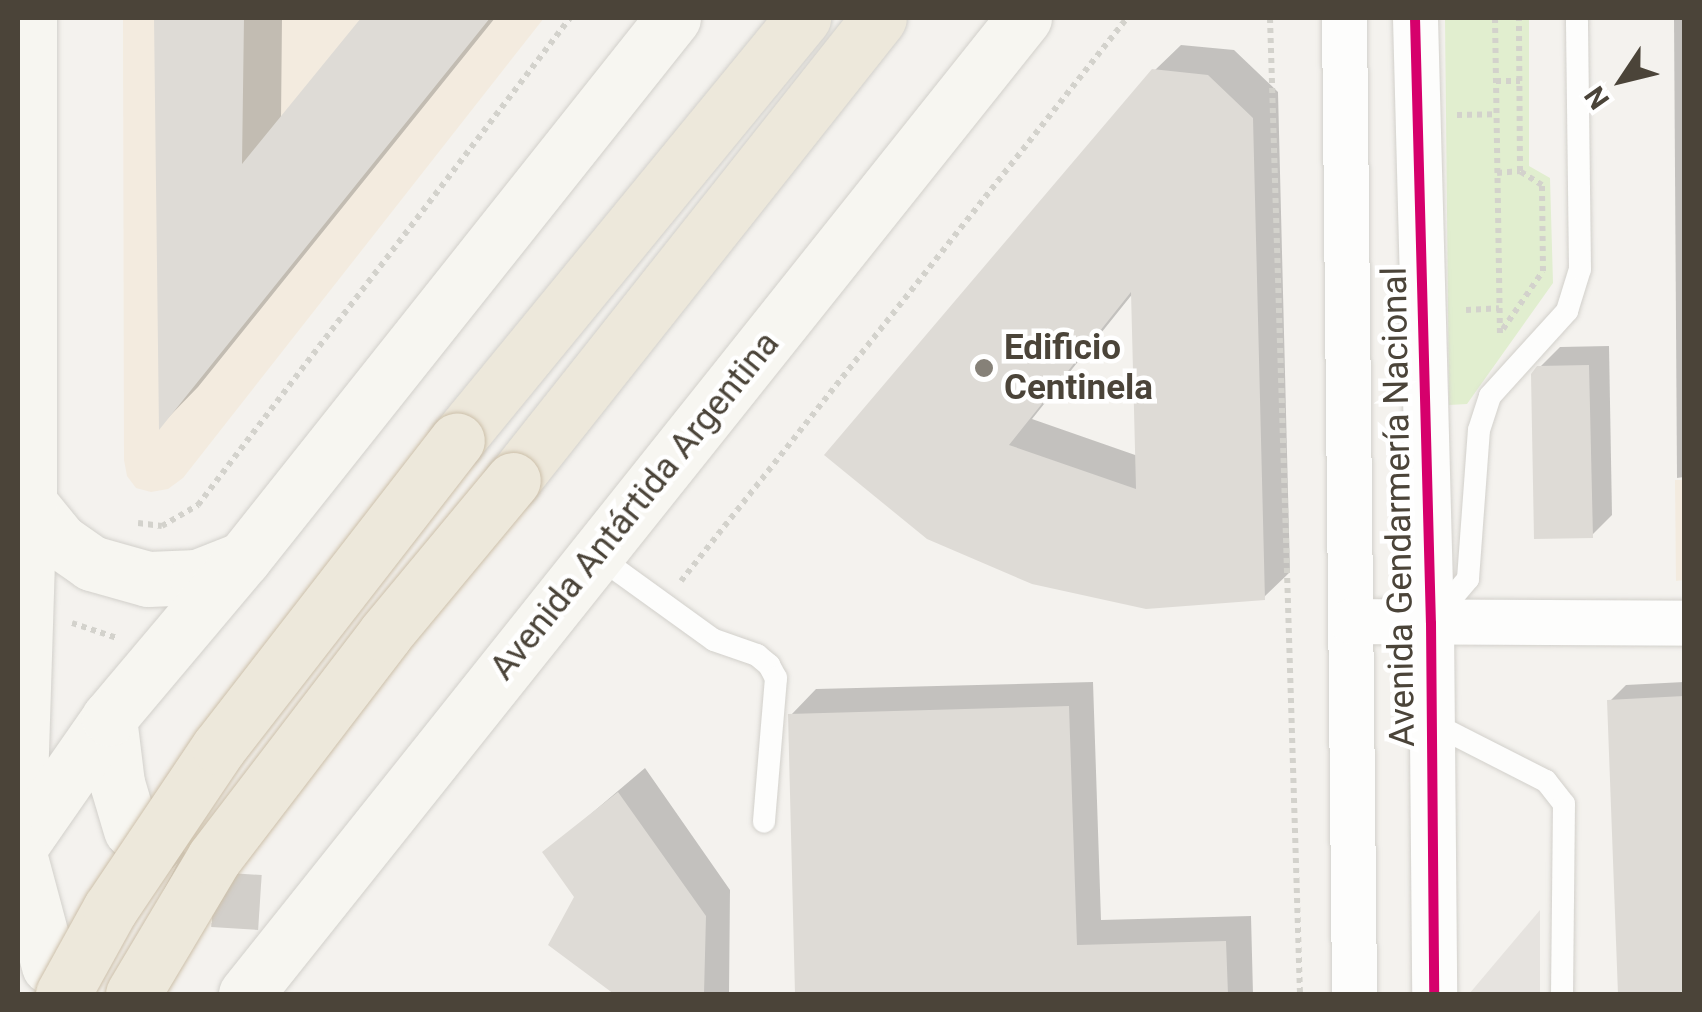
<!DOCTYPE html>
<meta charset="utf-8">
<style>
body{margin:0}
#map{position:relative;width:1702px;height:1012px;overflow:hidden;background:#f4f2ee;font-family:Roboto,sans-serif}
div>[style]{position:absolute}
.commercial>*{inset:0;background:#f3ebdf}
.green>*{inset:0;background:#e1eecf}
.parking>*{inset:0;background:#e6e3df}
.shadow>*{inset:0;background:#0003}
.building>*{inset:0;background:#dedbd6}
.secondary-tunnel>*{height:55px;margin-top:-27.5px;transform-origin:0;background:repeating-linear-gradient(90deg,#d2cfca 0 55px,transparent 0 83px)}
.path>*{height:6px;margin-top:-3px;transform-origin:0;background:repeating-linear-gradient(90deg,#d3d2cc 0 5px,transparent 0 10px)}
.roads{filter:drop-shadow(0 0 2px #d2d0cb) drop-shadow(0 0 2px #d2d0cb)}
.lane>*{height:22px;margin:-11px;padding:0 11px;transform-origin:11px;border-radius:11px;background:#fdfdfc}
.street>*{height:45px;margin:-22.5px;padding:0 22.5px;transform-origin:22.5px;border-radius:22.5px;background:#fdfdfc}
.secondary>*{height:55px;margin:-27.5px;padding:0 27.5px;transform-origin:27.5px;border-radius:27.5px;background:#f7f6f1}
.highway>*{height:55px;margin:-27.5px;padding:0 27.5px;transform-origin:27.5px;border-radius:27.5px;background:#ede8db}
.bridges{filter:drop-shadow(0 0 2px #ccbfa9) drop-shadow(0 0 2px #ccbfa9)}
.highway-bridge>*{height:55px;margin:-27.5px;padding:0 27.5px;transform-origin:27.5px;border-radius:27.5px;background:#ede8db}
.cycleway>*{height:10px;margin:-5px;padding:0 5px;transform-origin:5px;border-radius:5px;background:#d6006c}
.dots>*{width:28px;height:28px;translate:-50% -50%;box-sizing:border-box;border:5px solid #fff;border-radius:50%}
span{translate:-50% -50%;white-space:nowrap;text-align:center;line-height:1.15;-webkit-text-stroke:9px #fff;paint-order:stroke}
.poi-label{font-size:35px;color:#4b4439;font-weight:700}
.left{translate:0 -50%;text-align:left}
.street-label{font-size:35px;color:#4b4439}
.frame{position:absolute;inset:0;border:20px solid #4b4439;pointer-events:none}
.north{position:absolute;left:1572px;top:30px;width:100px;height:100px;-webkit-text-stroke:8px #fff;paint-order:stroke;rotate:235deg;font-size:28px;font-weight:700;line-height:40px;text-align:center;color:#4b4439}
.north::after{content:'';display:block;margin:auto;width:35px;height:45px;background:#4b4439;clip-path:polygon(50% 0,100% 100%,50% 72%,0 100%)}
</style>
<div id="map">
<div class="commercial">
<div style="clip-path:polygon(123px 18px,544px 18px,183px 478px,168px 489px,151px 492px,136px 488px,127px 476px,124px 460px)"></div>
<div style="clip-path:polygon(1675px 480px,1684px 480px,1684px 580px,1676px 581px)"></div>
</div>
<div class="green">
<div style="clip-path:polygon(1445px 18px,1529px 18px,1529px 166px,1550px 178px,1553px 283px,1467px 404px,1449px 405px)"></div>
</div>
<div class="parking">
<div style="clip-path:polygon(1540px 910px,1540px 994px,1469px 994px)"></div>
</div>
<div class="shadow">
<div style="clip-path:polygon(156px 18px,282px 18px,281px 120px,364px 18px,495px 18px,198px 387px,162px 424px)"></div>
<div style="clip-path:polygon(1674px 18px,1684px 18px,1684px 477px,1677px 478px)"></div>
<div style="clip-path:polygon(evenodd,1181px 45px,1234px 50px,1278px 92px,1290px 572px,1264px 597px,929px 537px,1154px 71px,1181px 45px,1134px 292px,1138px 456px,1032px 419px,1134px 292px)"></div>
<div style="clip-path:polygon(1609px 346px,1612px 515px,1592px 535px,1533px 374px,1560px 347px)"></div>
<div style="clip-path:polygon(1093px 682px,1101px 920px,1251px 916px,1253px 994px,798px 994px,791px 715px,816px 689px)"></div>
<div style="clip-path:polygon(1684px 682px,1684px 994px,1620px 994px,1610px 701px,1626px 685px)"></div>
<div style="clip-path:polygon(645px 768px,730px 890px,729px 994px,612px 994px,577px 897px,546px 852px)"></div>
</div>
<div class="building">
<div style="clip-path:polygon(154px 18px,244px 18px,242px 164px,361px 18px,490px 18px,159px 430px)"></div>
<div style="clip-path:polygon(evenodd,1152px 69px,1208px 75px,1253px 118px,1265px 600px,1146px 609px,1032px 584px,927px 539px,824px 455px,1152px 69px,1131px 292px,1136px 489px,1009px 445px,1131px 292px)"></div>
<div style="clip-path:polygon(1589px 365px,1593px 538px,1534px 539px,1531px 374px,1537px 366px)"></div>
<div style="clip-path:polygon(1684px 696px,1684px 994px,1618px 994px,1607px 700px)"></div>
<div style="clip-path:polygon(1069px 706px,1077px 945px,1226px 941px,1228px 994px,795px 994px,788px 714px)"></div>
<div style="clip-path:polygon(618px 792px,706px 916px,704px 994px,614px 994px,548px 945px,574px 897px,542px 852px)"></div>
</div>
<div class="secondary-tunnel">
<div style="left:131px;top:830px;width:61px;rotate:50.3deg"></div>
<div style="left:170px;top:877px;width:48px;rotate:27.1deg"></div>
<div style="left:213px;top:899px;width:47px;rotate:3.7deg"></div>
</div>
<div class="path">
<div style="left:1270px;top:18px;width:976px;rotate:88.24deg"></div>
<div style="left:1495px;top:18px;width:319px;rotate:89.1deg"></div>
<div style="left:1496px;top:81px;width:24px"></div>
<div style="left:1457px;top:115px;width:39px;rotate:-1deg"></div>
<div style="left:1497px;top:173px;width:23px;rotate:-5deg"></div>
<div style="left:1466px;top:310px;width:33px;rotate:-3deg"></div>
<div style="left:1503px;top:329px;width:70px;rotate:-55.4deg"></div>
<div style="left:1543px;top:271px;width:86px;rotate:-90.7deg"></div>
<div style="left:1542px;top:185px;width:26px;rotate:-148deg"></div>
<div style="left:1520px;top:171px;width:153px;rotate:-90.4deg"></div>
<div style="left:138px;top:523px;width:24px;rotate:7deg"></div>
<div style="left:162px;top:526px;width:42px;rotate:-30.3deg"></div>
<div style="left:198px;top:505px;width:613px;rotate:-52.63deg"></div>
<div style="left:681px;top:581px;width:718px;rotate:-51.61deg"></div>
<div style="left:72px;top:623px;width:47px;rotate:18.4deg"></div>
</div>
<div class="roads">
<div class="lane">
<div style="left:596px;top:555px;width:145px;rotate:35.8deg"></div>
<div style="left:714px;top:640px;width:46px;rotate:19.2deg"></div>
<div style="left:757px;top:655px;width:16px;rotate:40deg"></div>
<div style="left:769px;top:665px;width:15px;rotate:62deg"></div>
<div style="left:776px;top:678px;width:144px;rotate:94.8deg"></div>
<div style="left:1433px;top:620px;width:54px;rotate:-49.5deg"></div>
<div style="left:1468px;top:579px;width:149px;rotate:-85.8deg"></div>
<div style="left:1479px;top:430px;width:36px;rotate:-72deg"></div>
<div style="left:1490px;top:396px;width:115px;rotate:-47.8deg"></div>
<div style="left:1567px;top:311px;width:44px;rotate:-72.8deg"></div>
<div style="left:1580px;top:269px;width:251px;rotate:-90.7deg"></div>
<div style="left:1432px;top:723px;width:128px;rotate:27deg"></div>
<div style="left:1546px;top:781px;width:29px;rotate:52deg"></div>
<div style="left:1564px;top:804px;width:190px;rotate:90.6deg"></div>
</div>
<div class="street">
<div style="left:1344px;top:18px;width:976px;rotate:89.41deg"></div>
<div style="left:1415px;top:18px;width:605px;rotate:88.49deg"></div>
<div style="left:1431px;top:623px;width:371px;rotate:89.5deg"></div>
<div style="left:1351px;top:621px;width:333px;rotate:0.3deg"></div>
</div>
<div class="secondary">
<div style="left:29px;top:503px;width:49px;rotate:50.8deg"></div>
<div style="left:60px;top:541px;width:38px;rotate:35deg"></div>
<div style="left:91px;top:563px;width:59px;rotate:15.7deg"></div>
<div style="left:148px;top:579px;width:49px;rotate:-2.3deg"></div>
<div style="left:197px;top:577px;width:49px;rotate:-21.4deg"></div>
<div style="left:109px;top:718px;width:65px;rotate:83deg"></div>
<div style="left:117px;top:783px;width:49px;rotate:73.4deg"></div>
<div style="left:18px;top:847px;width:344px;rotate:-88.2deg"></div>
<div style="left:29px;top:503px;width:485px;rotate:-90deg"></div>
<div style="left:18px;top:849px;width:160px;rotate:-55.2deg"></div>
<div style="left:109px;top:718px;width:208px;rotate:-49.9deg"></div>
<div style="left:243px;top:559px;width:691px;rotate:-51.52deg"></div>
<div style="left:18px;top:850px;width:120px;rotate:75deg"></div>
<div style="left:246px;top:994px;width:1248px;rotate:-51.44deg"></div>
</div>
<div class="highway">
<div style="left:457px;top:440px;width:546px;rotate:-50.65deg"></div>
<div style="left:513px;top:480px;width:589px;rotate:-51.61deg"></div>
</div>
</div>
<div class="bridges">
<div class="highway-bridge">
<div style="left:63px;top:994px;width:97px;rotate:-61.1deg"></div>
<div style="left:110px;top:909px;width:195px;rotate:-56.1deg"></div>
<div style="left:219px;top:747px;width:388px;rotate:-52.2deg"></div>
<div style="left:133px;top:994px;width:158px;rotate:-59.2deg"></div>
<div style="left:214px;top:858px;width:282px;rotate:-52.6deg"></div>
<div style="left:385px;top:634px;width:200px;rotate:-50.3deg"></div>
</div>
</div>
<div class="cycleway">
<div style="left:1415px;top:18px;width:605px;rotate:88.49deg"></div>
<div style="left:1431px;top:623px;width:371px;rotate:89.5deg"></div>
</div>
<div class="dots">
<div style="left:984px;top:368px;background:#868178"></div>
</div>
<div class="poi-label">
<span class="left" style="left:1004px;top:368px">Edificio<br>Centinela</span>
</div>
<div class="street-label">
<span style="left:635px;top:506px;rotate:-51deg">Avenida Antártida Argentina</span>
<span style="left:1399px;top:507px;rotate:-91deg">Avenida Gendarmería Nacional</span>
</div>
<div class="frame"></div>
<div class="north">N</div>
</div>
